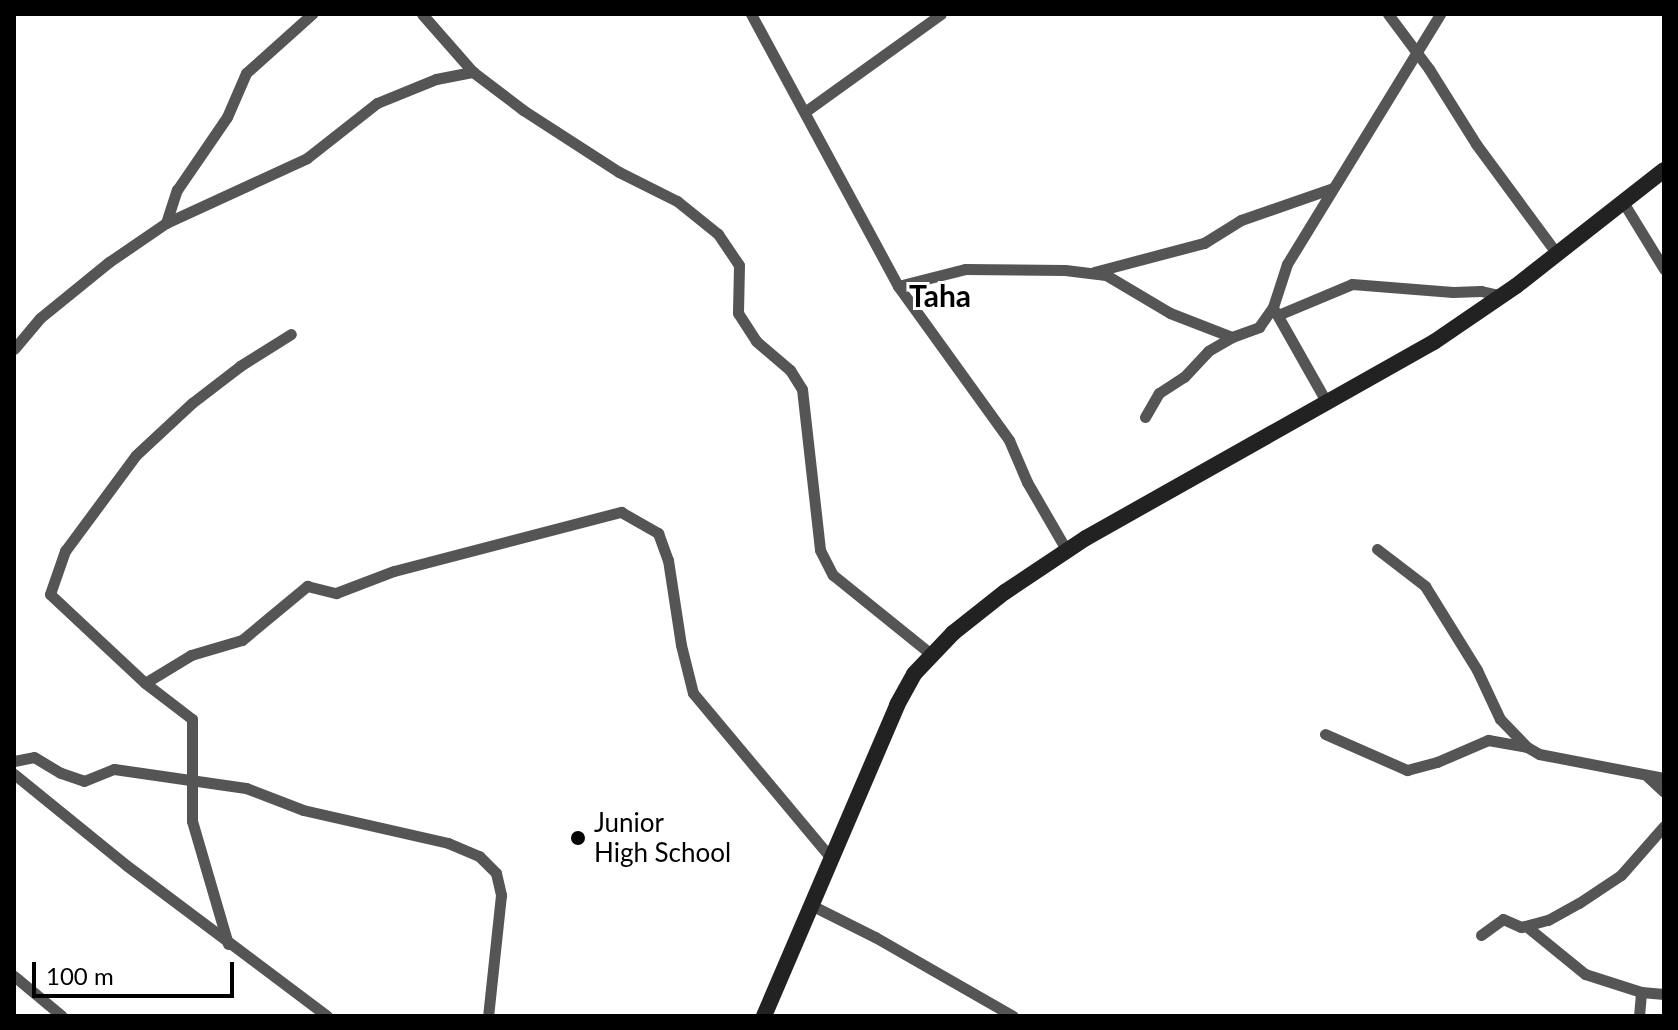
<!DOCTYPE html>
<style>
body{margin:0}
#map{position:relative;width:1678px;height:1030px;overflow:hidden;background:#fff;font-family:Lato,sans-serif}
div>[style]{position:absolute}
.street>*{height:11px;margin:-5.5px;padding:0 5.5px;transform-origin:5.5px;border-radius:5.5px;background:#555}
.secondary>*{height:16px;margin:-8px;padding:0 8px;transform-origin:8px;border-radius:8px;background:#222}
.dots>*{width:22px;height:22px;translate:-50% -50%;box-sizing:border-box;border:4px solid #fff;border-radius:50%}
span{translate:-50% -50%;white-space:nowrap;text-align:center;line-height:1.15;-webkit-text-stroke:6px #fff;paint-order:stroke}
.poi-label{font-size:26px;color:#000}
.left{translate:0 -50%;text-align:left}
.quarter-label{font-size:30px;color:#000;font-weight:700}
.frame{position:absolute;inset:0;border:16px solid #000;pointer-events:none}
.scale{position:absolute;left:32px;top:962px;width:202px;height:36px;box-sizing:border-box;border:4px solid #000;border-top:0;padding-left:10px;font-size:24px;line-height:28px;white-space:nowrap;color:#000;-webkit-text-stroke:6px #fff;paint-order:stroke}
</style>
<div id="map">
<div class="street">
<div style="left:422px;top:14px;width:77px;rotate:48.7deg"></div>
<div style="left:473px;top:72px;width:63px;rotate:37.2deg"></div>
<div style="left:523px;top:110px;width:114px;rotate:32.9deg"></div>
<div style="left:619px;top:172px;width:65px;rotate:26.6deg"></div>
<div style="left:677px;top:201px;width:53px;rotate:38.8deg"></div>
<div style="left:718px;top:234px;width:37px;rotate:56deg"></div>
<div style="left:739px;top:265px;width:48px;rotate:91.2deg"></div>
<div style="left:738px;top:313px;width:33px;rotate:57deg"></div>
<div style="left:756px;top:341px;width:45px;rotate:40.5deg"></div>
<div style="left:790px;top:370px;width:22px;rotate:58deg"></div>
<div style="left:802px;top:389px;width:162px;rotate:83.6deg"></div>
<div style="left:820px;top:550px;width:28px;rotate:63deg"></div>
<div style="left:833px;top:575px;width:126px;rotate:38.9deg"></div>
<div style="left:751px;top:14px;width:309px;rotate:61.6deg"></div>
<div style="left:898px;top:286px;width:190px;rotate:54.2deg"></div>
<div style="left:1009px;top:440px;width:46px;rotate:66.8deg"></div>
<div style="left:1027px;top:482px;width:80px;rotate:59.9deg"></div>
<div style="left:1388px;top:14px;width:69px;rotate:53.3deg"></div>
<div style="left:1429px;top:69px;width:89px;rotate:57.9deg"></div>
<div style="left:1476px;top:144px;width:137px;rotate:53.6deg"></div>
<div style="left:806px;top:111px;width:166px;rotate:-35.7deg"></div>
<div style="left:1623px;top:202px;width:79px;rotate:58.5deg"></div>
<div style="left:166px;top:223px;width:35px;rotate:-72deg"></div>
<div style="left:177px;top:190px;width:88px;rotate:-55.6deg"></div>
<div style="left:227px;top:117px;width:48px;rotate:-66.6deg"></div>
<div style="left:246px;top:73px;width:89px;rotate:-41.8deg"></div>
<div style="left:1094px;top:272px;width:114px;rotate:-14.8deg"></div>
<div style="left:1204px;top:243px;width:44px;rotate:-31.9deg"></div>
<div style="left:1241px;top:220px;width:97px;rotate:-19.2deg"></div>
<div style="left:898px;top:286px;width:69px;rotate:-14.2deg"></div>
<div style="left:965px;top:269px;width:100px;rotate:0.6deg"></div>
<div style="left:1065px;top:270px;width:41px;rotate:7deg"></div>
<div style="left:1106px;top:275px;width:74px;rotate:30.7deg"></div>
<div style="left:1170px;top:313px;width:66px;rotate:21.2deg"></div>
<div style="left:1232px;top:337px;width:29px;rotate:-20deg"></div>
<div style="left:1259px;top:327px;width:24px;rotate:-55deg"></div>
<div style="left:1273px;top:307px;width:45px;rotate:-72deg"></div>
<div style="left:1287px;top:264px;width:293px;rotate:-58.5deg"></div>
<div style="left:1275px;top:311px;width:106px;rotate:60.5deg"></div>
<div style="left:1278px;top:315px;width:80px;rotate:-22.7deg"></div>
<div style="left:1352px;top:284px;width:101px;rotate:4.5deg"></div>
<div style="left:1453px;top:292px;width:28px;rotate:-2deg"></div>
<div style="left:1481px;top:291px;width:22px;rotate:13deg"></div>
<div style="left:14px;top:349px;width:40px;rotate:-50deg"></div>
<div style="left:40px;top:318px;width:89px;rotate:-39.1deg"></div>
<div style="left:109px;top:262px;width:69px;rotate:-34.4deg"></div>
<div style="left:166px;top:223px;width:155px;rotate:-24.7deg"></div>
<div style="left:307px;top:158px;width:89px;rotate:-38.2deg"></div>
<div style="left:377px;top:103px;width:64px;rotate:-22.1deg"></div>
<div style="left:436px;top:79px;width:38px;rotate:-11deg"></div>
<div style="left:1145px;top:417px;width:28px;rotate:-60deg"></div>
<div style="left:1159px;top:393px;width:30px;rotate:-33deg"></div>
<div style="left:1184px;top:377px;width:35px;rotate:-47deg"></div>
<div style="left:1208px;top:351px;width:28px;rotate:-30deg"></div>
<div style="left:1377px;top:549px;width:61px;rotate:37.6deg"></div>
<div style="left:1425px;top:586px;width:99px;rotate:58.2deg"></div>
<div style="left:1477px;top:670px;width:54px;rotate:64.9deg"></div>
<div style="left:1500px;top:719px;width:39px;rotate:46deg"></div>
<div style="left:1527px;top:747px;width:14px;rotate:30deg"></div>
<div style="left:1539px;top:754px;width:127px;rotate:10.9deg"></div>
<div style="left:145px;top:683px;width:54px;rotate:-31.3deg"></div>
<div style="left:191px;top:655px;width:53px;rotate:-16.4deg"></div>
<div style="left:242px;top:640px;width:85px;rotate:-39.7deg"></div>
<div style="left:307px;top:586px;width:30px;rotate:14deg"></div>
<div style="left:336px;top:593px;width:62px;rotate:-20.8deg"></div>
<div style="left:394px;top:571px;width:235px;rotate:-14.6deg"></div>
<div style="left:621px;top:512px;width:43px;rotate:29.6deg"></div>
<div style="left:658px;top:533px;width:29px;rotate:70deg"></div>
<div style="left:668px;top:560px;width:86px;rotate:81.3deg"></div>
<div style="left:681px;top:645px;width:49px;rotate:76deg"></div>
<div style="left:693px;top:693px;width:217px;rotate:50.1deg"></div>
<div style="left:1325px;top:734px;width:90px;rotate:23.7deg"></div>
<div style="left:1407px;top:770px;width:31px;rotate:-15deg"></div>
<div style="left:1437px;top:762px;width:56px;rotate:-23.3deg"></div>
<div style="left:1488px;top:740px;width:39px;rotate:10deg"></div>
<div style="left:14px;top:761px;width:20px;rotate:-11deg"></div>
<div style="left:34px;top:757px;width:31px;rotate:31deg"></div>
<div style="left:61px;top:773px;width:24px;rotate:19deg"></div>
<div style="left:84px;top:781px;width:32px;rotate:-22deg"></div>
<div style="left:114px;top:769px;width:133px;rotate:8.2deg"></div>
<div style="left:246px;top:788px;width:61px;rotate:21.1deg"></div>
<div style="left:303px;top:810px;width:149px;rotate:12.8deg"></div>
<div style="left:448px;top:843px;width:34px;rotate:23deg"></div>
<div style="left:479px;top:856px;width:24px;rotate:45deg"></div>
<div style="left:496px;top:873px;width:23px;rotate:77deg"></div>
<div style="left:501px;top:895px;width:122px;rotate:96.1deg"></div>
<div style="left:14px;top:774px;width:144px;rotate:39.1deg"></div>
<div style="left:126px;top:865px;width:251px;rotate:36.9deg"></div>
<div style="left:1648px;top:777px;width:22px;rotate:43deg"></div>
<div style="left:811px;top:905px;width:72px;rotate:26.6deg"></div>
<div style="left:875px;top:937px;width:159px;rotate:29.8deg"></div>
<div style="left:1526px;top:926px;width:76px;rotate:39.1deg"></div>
<div style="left:1585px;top:974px;width:59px;rotate:17.8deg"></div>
<div style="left:1641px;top:992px;width:23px;rotate:5deg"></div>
<div style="left:1481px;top:935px;width:27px;rotate:-36deg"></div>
<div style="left:1503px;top:919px;width:20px;rotate:24deg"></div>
<div style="left:1521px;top:927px;width:28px;rotate:-15deg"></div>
<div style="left:1548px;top:920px;width:35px;rotate:-29deg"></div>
<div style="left:1579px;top:903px;width:50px;rotate:-33.7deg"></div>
<div style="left:1621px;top:875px;width:65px;rotate:-48.7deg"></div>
<div style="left:228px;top:944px;width:128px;rotate:-106.3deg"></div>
<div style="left:192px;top:821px;width:102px;rotate:-90deg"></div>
<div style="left:192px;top:719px;width:59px;rotate:-142.5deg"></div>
<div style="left:145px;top:683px;width:130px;rotate:-136.9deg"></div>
<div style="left:50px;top:594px;width:46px;rotate:-70.8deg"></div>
<div style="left:65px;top:551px;width:119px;rotate:-53.5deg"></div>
<div style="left:136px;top:455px;width:76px;rotate:-42.9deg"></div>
<div style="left:192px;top:403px;width:61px;rotate:-37.6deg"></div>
<div style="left:240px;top:366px;width:60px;rotate:-32.1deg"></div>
<div style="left:14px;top:976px;width:62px;rotate:39.8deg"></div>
<div style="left:1639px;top:1016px;width:24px;rotate:-85deg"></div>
</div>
<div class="secondary">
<div style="left:764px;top:1016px;width:338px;rotate:-66.8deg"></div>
<div style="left:897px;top:705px;width:35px;rotate:-61deg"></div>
<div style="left:914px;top:674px;width:57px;rotate:-46.4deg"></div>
<div style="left:953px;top:633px;width:66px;rotate:-38.3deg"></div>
<div style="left:1005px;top:592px;width:97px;rotate:-33.7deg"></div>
<div style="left:1086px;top:538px;width:399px;rotate:-29.4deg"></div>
<div style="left:1434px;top:342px;width:99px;rotate:-34.3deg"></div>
<div style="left:1516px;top:286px;width:188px;rotate:-38.1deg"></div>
</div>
<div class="dots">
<div style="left:578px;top:838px;background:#000"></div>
</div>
<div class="poi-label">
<span class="left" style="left:594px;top:838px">Junior<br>High School</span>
</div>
<div class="quarter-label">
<span style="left:940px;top:295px">Taha</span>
</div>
<div class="frame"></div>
<div class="scale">100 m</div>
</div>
